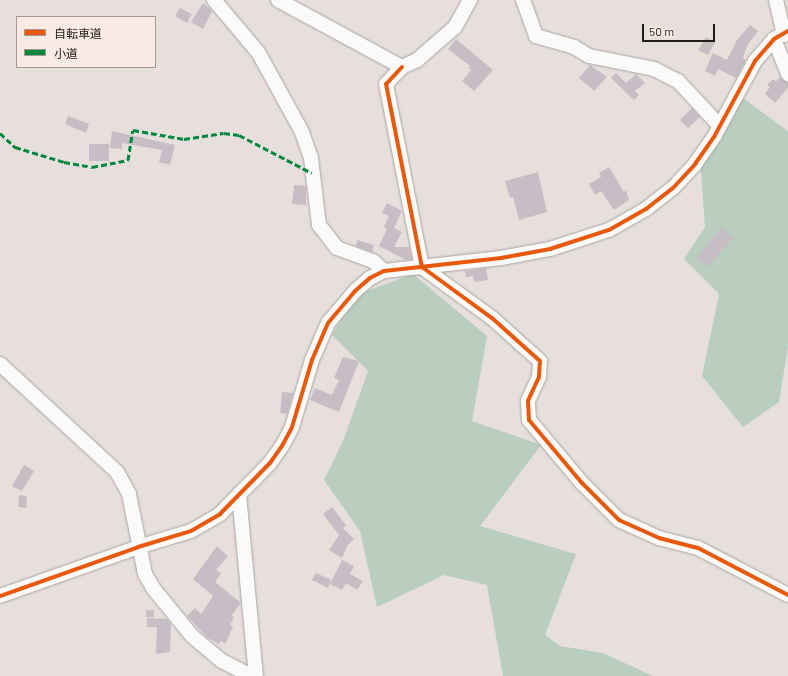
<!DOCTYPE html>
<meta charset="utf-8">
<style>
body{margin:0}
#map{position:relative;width:788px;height:676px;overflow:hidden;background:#e6dfdc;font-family:Barlow,"Noto Sans JP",sans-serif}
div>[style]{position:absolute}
.green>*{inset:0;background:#b9cebf}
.building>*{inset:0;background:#c7bdc5}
.roads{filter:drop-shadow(0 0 1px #aaa4a2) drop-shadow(0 0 1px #aaa4a2)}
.minor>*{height:14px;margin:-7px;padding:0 7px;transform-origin:7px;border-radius:7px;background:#fbfafa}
.quiet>*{height:3px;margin-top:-1.5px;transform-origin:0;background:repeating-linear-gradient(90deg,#00873e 0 6px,transparent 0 9px)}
.cycleway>*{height:4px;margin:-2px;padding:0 2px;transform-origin:2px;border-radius:2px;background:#e8590c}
span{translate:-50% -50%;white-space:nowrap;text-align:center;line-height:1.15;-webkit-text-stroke:3px #f9eae4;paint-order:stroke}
.legend{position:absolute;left:16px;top:16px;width:140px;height:52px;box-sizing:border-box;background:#f9eae4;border:1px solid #a39893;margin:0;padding:5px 7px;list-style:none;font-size:12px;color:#211c1a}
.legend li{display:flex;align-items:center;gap:8px;height:20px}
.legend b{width:20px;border:1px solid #a39893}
.scale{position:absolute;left:642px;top:24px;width:73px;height:18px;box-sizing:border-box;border:2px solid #211c1a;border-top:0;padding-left:5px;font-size:12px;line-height:14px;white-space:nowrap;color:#211c1a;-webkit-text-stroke:3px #f9eae4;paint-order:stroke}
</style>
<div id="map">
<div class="green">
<div style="clip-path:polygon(743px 98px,788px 131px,788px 347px,779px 402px,743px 427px,702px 376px,719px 294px,684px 259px,705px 227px,700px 157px)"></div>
<div style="clip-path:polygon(413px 274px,487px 336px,472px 421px,541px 445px,480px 526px,576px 554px,545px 635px,560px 646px,603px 653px,653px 676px,503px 676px,487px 585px,444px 575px,377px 607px,360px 531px,324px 480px,343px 441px,368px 371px,332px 335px,356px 295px)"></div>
</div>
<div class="building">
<div style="clip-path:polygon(203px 3px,212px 11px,203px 29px,191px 22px)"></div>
<div style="clip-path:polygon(180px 8px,192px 14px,187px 23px,175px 16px)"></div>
<div style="clip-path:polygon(750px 25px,758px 31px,747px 46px,743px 58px,746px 60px,736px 78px,718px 69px,715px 76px,705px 71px,713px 53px,727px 60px,737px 40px)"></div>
<div style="clip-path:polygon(706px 37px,715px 42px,708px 55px,698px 50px)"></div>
<div style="clip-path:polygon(456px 39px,493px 70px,474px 91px,462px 81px,471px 70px,469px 68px,470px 66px,448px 49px)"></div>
<div style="clip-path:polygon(590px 65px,607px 77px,594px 91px,579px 78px)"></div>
<div style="clip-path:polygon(616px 73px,626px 83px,636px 74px,645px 83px,635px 91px,639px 95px,634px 100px,611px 78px)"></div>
<div style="clip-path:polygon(780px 77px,788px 83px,788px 88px,775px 103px,765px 94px,770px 87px,767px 85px,773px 79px,776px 81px)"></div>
<div style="clip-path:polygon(692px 108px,700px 117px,688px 128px,680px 120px)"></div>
<div style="clip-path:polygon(68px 116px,89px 124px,86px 133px,65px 124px)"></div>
<div style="clip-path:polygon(112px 131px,175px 145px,170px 165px,159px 162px,162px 150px,122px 143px,122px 149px,110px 148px)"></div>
<div style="clip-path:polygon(89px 144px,109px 144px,109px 161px,89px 161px)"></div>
<div style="clip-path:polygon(609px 167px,624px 192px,626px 190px,629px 200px,614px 210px,601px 191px,595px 195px,589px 184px,601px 177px,599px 173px)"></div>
<div style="clip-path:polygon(538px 172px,547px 212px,519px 220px,513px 197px,510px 198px,505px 181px)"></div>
<div style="clip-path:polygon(294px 185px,306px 186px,306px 205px,292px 204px)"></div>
<div style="clip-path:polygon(387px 203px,402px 211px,394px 228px,402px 232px,394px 247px,409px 247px,412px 259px,406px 260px,379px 246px,387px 229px,384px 227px,389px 216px,382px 213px)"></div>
<div style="clip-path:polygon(722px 227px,733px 238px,707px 267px,696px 258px)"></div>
<div style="clip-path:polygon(357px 240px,374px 245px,372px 252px,356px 246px)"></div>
<div style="clip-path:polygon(486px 268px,488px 280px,474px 282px,473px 276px,466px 277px,465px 271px)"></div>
<div style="clip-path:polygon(343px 357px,359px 361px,339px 412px,310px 400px,315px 388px,332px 395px,339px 380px,334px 378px)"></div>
<div style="clip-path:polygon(282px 392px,293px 393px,287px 414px,280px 413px)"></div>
<div style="clip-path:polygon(24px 465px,34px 471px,22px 491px,12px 486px)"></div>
<div style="clip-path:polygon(19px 495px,27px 496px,26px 508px,18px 507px)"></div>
<div style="clip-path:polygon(332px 507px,346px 525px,343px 528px,354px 539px,348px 545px,342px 558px,329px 550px,339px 535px,323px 514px)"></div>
<div style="clip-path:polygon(217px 546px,228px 556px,216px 570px,221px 573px,215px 582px,241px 603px,231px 616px,234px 617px,230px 625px,233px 627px,225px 644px,221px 641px,219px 644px,208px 638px,187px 616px,195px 608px,201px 614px,213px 596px,193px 579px)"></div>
<div style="clip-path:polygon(342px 560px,354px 566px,350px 574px,363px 581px,357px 590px,346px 583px,342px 590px,330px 584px)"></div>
<div style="clip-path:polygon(316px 573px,331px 580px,328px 588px,312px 580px)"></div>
<div style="clip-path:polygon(146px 610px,154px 610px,154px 617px,146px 617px)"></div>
<div style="clip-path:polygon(147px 618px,167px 619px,171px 624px,170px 652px,156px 654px,157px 627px,147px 627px)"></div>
</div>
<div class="roads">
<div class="minor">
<div style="left:214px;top:0;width:68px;rotate:49.8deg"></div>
<div style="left:258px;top:52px;width:91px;rotate:61.2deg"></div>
<div style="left:302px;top:132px;width:28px;rotate:71deg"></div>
<div style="left:311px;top:158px;width:67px;rotate:83.2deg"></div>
<div style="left:319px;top:225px;width:29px;rotate:52deg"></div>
<div style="left:337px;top:248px;width:38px;rotate:20deg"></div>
<div style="left:373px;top:261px;width:15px;rotate:42deg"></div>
<div style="left:278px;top:0;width:141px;rotate:28.4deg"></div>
<div style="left:402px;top:67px;width:17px;rotate:-25deg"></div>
<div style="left:417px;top:60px;width:50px;rotate:-41deg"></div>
<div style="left:455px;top:27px;width:31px;rotate:-61deg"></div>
<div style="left:523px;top:0;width:38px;rotate:70deg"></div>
<div style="left:536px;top:36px;width:40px;rotate:16deg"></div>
<div style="left:574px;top:47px;width:17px;rotate:31deg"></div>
<div style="left:589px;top:56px;width:66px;rotate:11.3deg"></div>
<div style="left:654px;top:69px;width:27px;rotate:27deg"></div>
<div style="left:678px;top:81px;width:60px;rotate:47deg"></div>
<div style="left:776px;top:0;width:36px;rotate:77deg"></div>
<div style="left:774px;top:39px;width:38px;rotate:68deg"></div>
<div style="left:402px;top:67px;width:23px;rotate:133deg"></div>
<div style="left:386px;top:84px;width:187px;rotate:78.9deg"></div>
<div style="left:422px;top:267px;width:87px;rotate:36.1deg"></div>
<div style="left:492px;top:318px;width:64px;rotate:41.9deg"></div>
<div style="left:540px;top:361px;width:16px;rotate:94deg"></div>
<div style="left:539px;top:377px;width:26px;rotate:115deg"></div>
<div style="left:528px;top:401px;width:19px;rotate:87deg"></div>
<div style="left:529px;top:420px;width:81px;rotate:50deg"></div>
<div style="left:581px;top:482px;width:54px;rotate:45deg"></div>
<div style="left:619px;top:520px;width:44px;rotate:24.2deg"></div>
<div style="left:659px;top:538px;width:40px;rotate:14.4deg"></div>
<div style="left:698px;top:548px;width:102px;rotate:27.6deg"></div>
<div style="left:0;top:364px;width:159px;rotate:42.7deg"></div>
<div style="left:117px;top:472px;width:25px;rotate:61deg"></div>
<div style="left:129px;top:494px;width:82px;rotate:78.7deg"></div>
<div style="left:145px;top:574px;width:16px;rotate:60deg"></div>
<div style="left:153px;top:588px;width:62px;rotate:50.9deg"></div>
<div style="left:192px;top:636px;width:39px;rotate:40deg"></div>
<div style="left:222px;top:661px;width:33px;rotate:27deg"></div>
<div style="left:239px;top:494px;width:183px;rotate:84.7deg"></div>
<div style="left:0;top:596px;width:146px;rotate:-19.5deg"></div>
<div style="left:138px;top:547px;width:55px;rotate:-16.8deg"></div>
<div style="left:191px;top:531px;width:34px;rotate:-30deg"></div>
<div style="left:220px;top:514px;width:71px;rotate:-45.6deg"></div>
<div style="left:270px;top:463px;width:21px;rotate:-55deg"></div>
<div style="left:282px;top:446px;width:21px;rotate:-62deg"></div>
<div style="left:292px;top:427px;width:70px;rotate:-73.4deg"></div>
<div style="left:312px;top:360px;width:40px;rotate:-66.6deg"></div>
<div style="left:328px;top:323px;width:42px;rotate:-49.8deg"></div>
<div style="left:355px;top:291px;width:20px;rotate:-41deg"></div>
<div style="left:370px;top:278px;width:16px;rotate:-27deg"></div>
<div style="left:384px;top:271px;width:118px;rotate:-6.3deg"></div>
<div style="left:501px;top:258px;width:50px;rotate:-10.4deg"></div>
<div style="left:550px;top:249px;width:62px;rotate:-17.9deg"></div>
<div style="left:609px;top:230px;width:43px;rotate:-29.6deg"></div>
<div style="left:646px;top:209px;width:34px;rotate:-38deg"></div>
<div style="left:673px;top:188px;width:33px;rotate:-47deg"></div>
<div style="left:695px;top:164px;width:35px;rotate:-55deg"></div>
<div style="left:715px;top:135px;width:84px;rotate:-61.6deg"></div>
<div style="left:755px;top:61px;width:29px;rotate:-49deg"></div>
<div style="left:774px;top:39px;width:16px;rotate:-30deg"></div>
</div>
</div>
<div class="quiet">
<div style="left:0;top:133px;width:21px;rotate:43deg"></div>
<div style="left:15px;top:147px;width:51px;rotate:17deg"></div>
<div style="left:64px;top:162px;width:28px;rotate:10deg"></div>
<div style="left:92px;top:167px;width:37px;rotate:-11deg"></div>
<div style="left:128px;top:160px;width:30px;rotate:-81deg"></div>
<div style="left:133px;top:130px;width:52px;rotate:10deg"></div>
<div style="left:184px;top:139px;width:40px;rotate:-8.5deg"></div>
<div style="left:224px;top:133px;width:15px;rotate:8deg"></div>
<div style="left:239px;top:135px;width:82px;rotate:27.5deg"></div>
</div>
<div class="cycleway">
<div style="left:402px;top:67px;width:23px;rotate:133deg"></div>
<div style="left:386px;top:84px;width:187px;rotate:78.9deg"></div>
<div style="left:422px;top:267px;width:87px;rotate:36.1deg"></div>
<div style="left:492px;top:318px;width:64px;rotate:41.9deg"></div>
<div style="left:540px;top:361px;width:16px;rotate:94deg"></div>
<div style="left:539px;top:377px;width:26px;rotate:115deg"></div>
<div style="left:528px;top:401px;width:19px;rotate:87deg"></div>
<div style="left:529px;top:420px;width:81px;rotate:50deg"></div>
<div style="left:581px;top:482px;width:54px;rotate:45deg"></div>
<div style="left:619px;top:520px;width:44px;rotate:24.2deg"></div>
<div style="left:659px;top:538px;width:40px;rotate:14.4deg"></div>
<div style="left:698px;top:548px;width:102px;rotate:27.6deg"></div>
<div style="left:0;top:596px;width:146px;rotate:-19.5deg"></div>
<div style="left:138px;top:547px;width:55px;rotate:-16.8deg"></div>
<div style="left:191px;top:531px;width:34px;rotate:-30deg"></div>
<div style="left:220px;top:514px;width:71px;rotate:-45.6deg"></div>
<div style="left:270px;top:463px;width:21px;rotate:-55deg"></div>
<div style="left:282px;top:446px;width:21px;rotate:-62deg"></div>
<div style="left:292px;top:427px;width:70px;rotate:-73.4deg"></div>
<div style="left:312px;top:360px;width:40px;rotate:-66.6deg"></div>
<div style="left:328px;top:323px;width:42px;rotate:-49.8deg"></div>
<div style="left:355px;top:291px;width:20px;rotate:-41deg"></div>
<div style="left:370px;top:278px;width:16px;rotate:-27deg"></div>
<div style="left:384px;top:271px;width:118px;rotate:-6.3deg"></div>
<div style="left:501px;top:258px;width:50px;rotate:-10.4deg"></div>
<div style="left:550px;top:249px;width:62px;rotate:-17.9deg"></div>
<div style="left:609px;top:230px;width:43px;rotate:-29.6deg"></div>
<div style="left:646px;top:209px;width:34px;rotate:-38deg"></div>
<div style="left:673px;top:188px;width:33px;rotate:-47deg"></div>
<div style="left:695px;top:164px;width:35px;rotate:-55deg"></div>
<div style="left:715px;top:135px;width:84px;rotate:-61.6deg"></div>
<div style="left:755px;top:61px;width:29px;rotate:-49deg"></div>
<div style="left:774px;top:39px;width:16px;rotate:-30deg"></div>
</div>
<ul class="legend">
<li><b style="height:5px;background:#e8590c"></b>自転車道</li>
<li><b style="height:5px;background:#00873e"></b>小道</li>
</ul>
<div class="scale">50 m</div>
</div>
